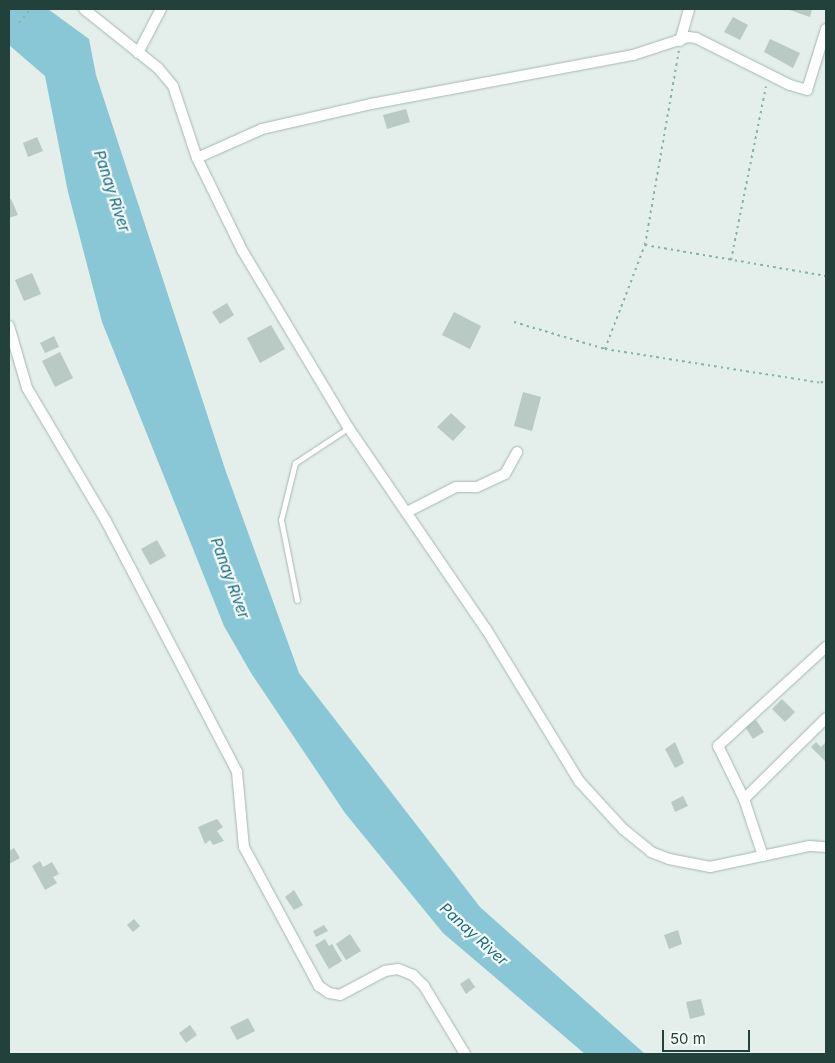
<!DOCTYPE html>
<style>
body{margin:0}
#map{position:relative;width:835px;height:1063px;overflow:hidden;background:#e4eeea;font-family:Inter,sans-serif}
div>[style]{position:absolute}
.water>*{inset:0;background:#8ac7d6}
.building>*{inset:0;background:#b9c9c3}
.path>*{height:2px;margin-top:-1px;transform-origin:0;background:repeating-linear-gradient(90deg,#83b4a6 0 2.5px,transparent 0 6.5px)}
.roads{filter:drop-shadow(0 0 1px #a6b7b2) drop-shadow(0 0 1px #a6b7b2)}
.lane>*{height:5px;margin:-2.5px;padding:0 2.5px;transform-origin:2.5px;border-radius:2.5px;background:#fff}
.street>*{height:10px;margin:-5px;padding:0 5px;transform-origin:5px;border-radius:5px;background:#fff}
span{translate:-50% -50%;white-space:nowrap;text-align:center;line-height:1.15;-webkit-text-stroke:4.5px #f5faf8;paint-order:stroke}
.water-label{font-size:15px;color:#186b81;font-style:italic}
.frame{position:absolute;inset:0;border:10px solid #22413a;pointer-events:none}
.scale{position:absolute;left:662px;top:1030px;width:88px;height:22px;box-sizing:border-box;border:2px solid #22413a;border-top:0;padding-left:6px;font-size:15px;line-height:18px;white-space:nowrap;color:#22413a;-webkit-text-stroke:4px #f5faf8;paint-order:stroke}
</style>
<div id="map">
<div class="water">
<div style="clip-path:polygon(9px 9px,48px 9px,89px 39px,96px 75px,225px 469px,299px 673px,480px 907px,645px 1054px,585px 1054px,443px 933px,345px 813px,251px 673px,224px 626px,102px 322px,68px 192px,45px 76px,9px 45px)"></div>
</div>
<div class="building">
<div style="clip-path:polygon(787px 9px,812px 9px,810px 17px)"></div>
<div style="clip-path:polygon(733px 17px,748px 25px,740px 40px,724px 32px)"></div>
<div style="clip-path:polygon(770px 39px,800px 53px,793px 68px,764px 52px)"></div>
<div style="clip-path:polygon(406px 109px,410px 122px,387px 129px,383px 115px)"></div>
<div style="clip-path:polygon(37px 137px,43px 151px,28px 157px,23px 143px)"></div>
<div style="clip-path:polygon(11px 199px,18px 215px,9px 218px,9px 200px)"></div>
<div style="clip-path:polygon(32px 273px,41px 294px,24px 301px,15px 280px)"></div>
<div style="clip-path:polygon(227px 303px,234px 315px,220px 324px,212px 312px)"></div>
<div style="clip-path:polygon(454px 312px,481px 326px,470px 349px,442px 335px)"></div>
<div style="clip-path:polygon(271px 325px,285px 349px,260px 363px,247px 338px)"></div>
<div style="clip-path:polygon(54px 336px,59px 347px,45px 353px,40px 343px)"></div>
<div style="clip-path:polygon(60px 352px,73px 378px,55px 387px,42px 361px)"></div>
<div style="clip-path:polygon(523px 392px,541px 397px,532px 431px,514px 426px)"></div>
<div style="clip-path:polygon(451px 413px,466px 427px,453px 441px,437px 427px)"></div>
<div style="clip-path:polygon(157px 540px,166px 556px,150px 565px,141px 549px)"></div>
<div style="clip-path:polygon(782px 699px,795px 712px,785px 722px,772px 709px)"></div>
<div style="clip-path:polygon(756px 720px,764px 732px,753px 739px,745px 727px)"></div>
<div style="clip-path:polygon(675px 742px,684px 763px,675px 768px,665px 749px)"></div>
<div style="clip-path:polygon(816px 742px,821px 747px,826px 742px,825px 761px,811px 747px)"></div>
<div style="clip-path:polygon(683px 796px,688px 806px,675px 812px,671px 802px)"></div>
<div style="clip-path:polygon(217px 819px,223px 827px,217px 831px,224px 841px,213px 845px,210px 840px,205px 844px,198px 827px)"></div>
<div style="clip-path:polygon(14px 848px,20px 858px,9px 864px,9px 851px)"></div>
<div style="clip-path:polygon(40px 861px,43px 867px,52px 862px,59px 874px,53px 877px,57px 883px,45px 890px,32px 866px)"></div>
<div style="clip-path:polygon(294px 890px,303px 905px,294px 910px,285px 897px)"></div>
<div style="clip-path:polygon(134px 919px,140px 926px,133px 932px,127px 925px)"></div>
<div style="clip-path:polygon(324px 925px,328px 931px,316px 937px,313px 931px)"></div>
<div style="clip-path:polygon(678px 930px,682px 944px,669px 949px,664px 935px)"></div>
<div style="clip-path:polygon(350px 934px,361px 951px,346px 960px,336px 944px)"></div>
<div style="clip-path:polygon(325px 939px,329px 946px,332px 944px,342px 961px,329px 969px,315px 945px)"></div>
<div style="clip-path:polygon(469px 978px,475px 987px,466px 994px,460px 984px)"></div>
<div style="clip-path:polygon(701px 999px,705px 1015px,690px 1019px,686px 1002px)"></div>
<div style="clip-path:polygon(248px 1018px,255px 1031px,237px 1040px,230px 1027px)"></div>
<div style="clip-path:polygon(190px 1025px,197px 1035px,186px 1043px,179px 1033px)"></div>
</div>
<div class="path">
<div style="left:19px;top:23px;width:18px;rotate:-52deg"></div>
<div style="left:645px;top:245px;width:184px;rotate:9.7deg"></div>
<div style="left:731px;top:260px;width:177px;rotate:-78.6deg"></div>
<div style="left:514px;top:322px;width:95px;rotate:16.5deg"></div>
<div style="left:605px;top:349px;width:111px;rotate:-69deg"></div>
<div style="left:645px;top:245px;width:197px;rotate:-80.1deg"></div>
<div style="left:605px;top:349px;width:219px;rotate:8.9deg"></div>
<div style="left:821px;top:383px;width:7px;rotate:-45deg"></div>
</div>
<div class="roads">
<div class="lane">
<div style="left:297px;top:600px;width:82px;rotate:-101.3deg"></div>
<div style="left:281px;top:520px;width:59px;rotate:-76.2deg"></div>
<div style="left:295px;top:463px;width:64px;rotate:-33.4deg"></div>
</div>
<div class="street">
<div style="left:84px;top:9px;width:95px;rotate:38.6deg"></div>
<div style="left:158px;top:68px;width:23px;rotate:50deg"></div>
<div style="left:173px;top:86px;width:76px;rotate:71.6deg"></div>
<div style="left:197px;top:158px;width:102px;rotate:63.9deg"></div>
<div style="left:242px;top:250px;width:206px;rotate:59.1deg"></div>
<div style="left:348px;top:427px;width:245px;rotate:55.7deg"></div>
<div style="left:486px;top:629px;width:178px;rotate:58.5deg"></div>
<div style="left:579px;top:781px;width:65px;rotate:47.5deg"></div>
<div style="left:623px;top:829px;width:36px;rotate:39deg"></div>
<div style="left:651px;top:852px;width:19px;rotate:21deg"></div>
<div style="left:669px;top:859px;width:42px;rotate:11deg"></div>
<div style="left:710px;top:867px;width:102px;rotate:-11.9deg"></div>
<div style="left:810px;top:846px;width:16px;rotate:4deg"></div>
<div style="left:680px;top:41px;width:33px;rotate:-74deg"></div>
<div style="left:138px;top:53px;width:50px;rotate:-62.4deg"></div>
<div style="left:197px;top:158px;width:71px;rotate:-24deg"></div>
<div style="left:262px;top:129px;width:112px;rotate:-12.9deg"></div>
<div style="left:371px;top:104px;width:267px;rotate:-10.6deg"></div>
<div style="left:633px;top:55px;width:58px;rotate:-18.1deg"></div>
<div style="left:688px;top:37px;width:8px;rotate:7deg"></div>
<div style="left:696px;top:38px;width:105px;rotate:26.6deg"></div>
<div style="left:790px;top:85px;width:18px;rotate:16deg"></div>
<div style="left:807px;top:90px;width:64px;rotate:-72.7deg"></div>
<div style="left:9px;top:326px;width:65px;rotate:73.8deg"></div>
<div style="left:27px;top:388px;width:155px;rotate:59.3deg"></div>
<div style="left:106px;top:521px;width:283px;rotate:62.4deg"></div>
<div style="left:237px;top:772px;width:75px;rotate:84.7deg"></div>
<div style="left:244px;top:847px;width:158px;rotate:61.7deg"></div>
<div style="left:319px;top:986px;width:12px;rotate:35deg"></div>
<div style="left:329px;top:993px;width:11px;rotate:10deg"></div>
<div style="left:340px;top:995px;width:51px;rotate:-28.1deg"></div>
<div style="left:385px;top:971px;width:13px;rotate:-9deg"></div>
<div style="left:398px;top:969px;width:16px;rotate:22deg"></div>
<div style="left:413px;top:975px;width:16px;rotate:45deg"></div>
<div style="left:424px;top:986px;width:79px;rotate:58.9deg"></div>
<div style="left:407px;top:512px;width:55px;rotate:-27deg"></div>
<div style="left:456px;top:487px;width:21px"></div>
<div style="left:477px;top:487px;width:31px;rotate:-25deg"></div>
<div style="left:505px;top:474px;width:25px;rotate:-61deg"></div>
<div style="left:744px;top:799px;width:115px;rotate:-44.6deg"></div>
<div style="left:763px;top:856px;width:60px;rotate:-108.4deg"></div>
<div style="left:744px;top:799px;width:59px;rotate:-116.1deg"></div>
<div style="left:718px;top:746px;width:147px;rotate:-42.5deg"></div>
</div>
</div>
<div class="water-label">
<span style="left:112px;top:191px;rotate:72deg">Panay River</span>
<span style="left:230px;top:578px;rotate:70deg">Panay River</span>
<span style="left:474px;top:934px;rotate:42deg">Panay River</span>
</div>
<div class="frame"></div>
<div class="scale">50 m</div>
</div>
